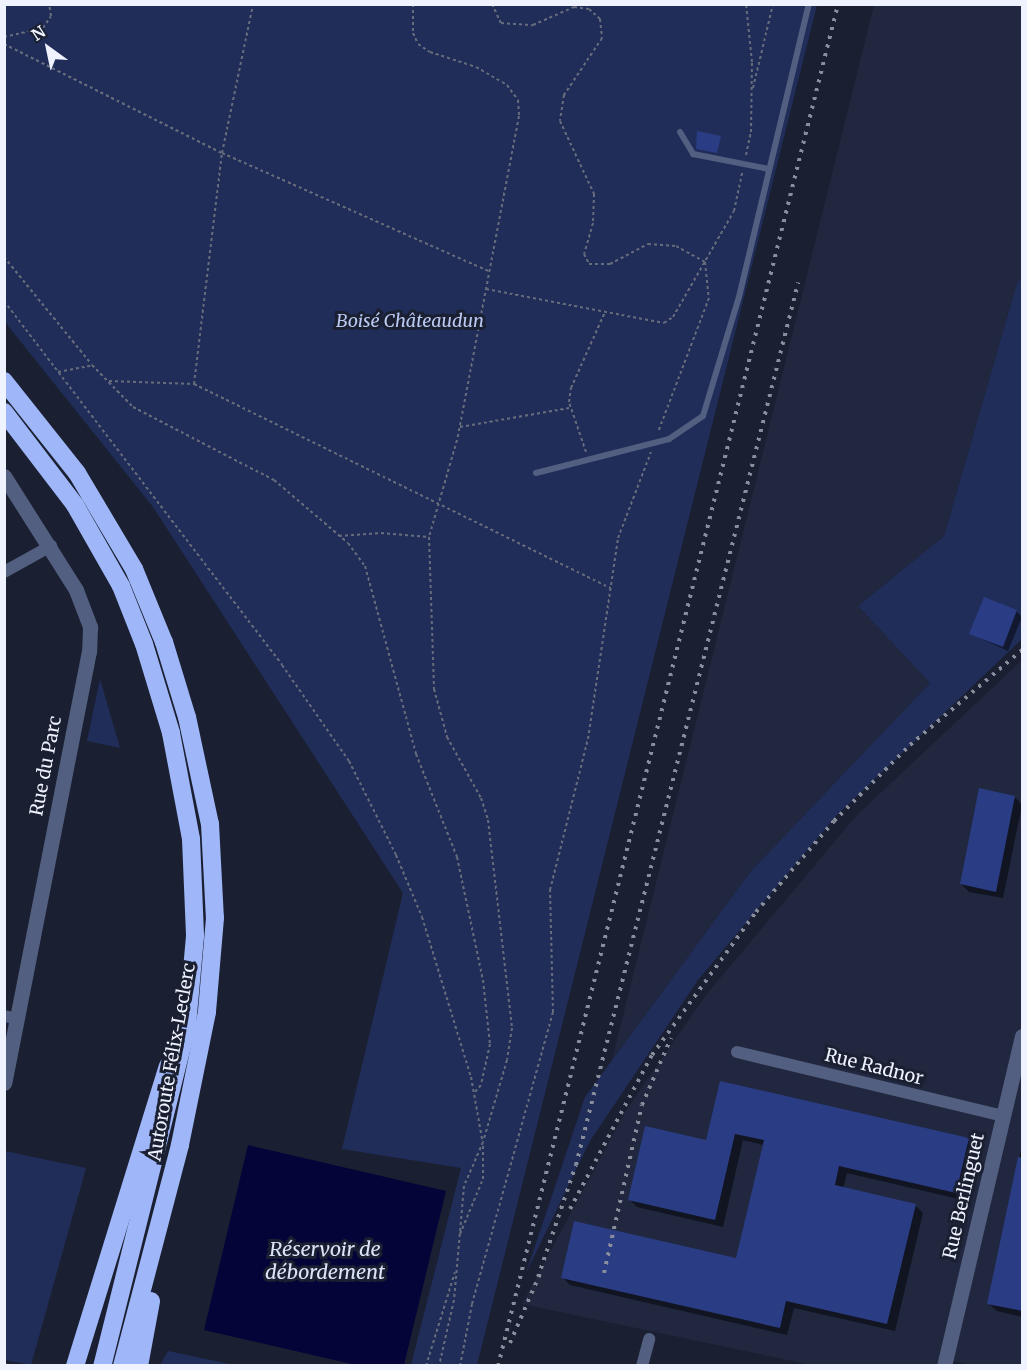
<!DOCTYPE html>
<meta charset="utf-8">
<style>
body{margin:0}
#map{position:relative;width:1027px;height:1370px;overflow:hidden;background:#1a2031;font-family:Merriweather,serif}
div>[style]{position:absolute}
.built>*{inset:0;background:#20273e}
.green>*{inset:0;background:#212d59}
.water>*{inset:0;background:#040439}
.shadow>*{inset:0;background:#0007}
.building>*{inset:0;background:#2a3c84}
.path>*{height:2px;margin-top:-1px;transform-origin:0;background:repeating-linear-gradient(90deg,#666c7b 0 3px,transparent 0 6px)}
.service>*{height:6px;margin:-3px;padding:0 3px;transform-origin:3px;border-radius:3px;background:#535f80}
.minor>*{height:12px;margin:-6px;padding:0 6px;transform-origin:6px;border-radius:6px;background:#535f80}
.tertiary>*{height:15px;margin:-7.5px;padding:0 7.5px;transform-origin:7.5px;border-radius:7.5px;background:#535f80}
.motorway>*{height:18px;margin:-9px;padding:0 9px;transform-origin:9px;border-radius:9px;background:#9fb6f8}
.rail>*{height:4px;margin-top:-2px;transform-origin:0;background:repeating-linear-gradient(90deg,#888e9c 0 3px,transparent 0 9px)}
span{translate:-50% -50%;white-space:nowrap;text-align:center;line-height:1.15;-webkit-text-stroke:6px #1a2031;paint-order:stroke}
.park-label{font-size:18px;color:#bbcaf4;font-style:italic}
.street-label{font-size:18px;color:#eef3ff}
.water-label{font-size:20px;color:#dce4f9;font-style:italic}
.frame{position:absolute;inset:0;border:6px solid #eef3ff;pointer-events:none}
.north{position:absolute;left:18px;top:18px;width:60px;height:60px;-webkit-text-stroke:4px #1a2031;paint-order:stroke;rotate:327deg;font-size:16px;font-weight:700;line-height:24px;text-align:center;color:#eef3ff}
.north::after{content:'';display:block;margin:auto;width:21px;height:27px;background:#eef3ff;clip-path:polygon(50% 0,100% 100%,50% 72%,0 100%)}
</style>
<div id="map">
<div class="built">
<div style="clip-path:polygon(874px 5px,1022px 5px,1022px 278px,1017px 283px,944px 536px,858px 606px,930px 683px,751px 871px,612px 1060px)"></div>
<div style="clip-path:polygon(1022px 660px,1022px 1365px,971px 1365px,939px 1358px,937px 1365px,811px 1365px,522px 1304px,625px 1112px,706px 995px,856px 816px)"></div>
</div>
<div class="green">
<div style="clip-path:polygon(5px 5px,817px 5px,477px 1365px,411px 1365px,461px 1168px,342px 1149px,403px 893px,153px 507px,5px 322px)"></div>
<div style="clip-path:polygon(1022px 278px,1022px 639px,836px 816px,698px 980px,590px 1141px,526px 1273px,585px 1097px,751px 871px,930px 683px,858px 606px,944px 536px,1017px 283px)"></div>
<div style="clip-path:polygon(100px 679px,120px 748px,87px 741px)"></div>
<div style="clip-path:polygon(5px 1151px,86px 1168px,31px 1365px,5px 1360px)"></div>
<div style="clip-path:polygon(168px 1351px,235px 1365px,160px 1365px)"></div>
</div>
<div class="water">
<div style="clip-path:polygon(248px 1145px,446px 1191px,404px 1365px,356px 1365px,204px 1330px)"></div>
</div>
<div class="shadow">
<div style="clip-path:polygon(1016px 611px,1022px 617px,1008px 651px,971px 634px)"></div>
<div style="clip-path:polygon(1015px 797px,1022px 805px,1003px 898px,969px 892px,961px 884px)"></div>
<div style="clip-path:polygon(721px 1083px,968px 1140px,976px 1147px,963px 1200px,847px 1173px,843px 1189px,915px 1205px,923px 1213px,895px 1331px,794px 1308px,787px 1335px,570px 1285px,563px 1278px,737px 1260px,764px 1145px,743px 1140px,723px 1227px,637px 1207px,629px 1199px,707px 1142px)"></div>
<div style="clip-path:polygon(1022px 1145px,1022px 1317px,997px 1311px,989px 1304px)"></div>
</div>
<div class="building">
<div style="clip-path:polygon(697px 131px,721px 136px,717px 153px,696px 149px)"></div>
<div style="clip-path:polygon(984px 597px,1017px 610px,1003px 647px,969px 634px)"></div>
<div style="clip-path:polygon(979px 788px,1015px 796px,996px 892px,960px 884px)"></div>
<div style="clip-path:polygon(720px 1081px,969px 1138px,956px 1193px,839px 1166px,835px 1185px,916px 1204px,887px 1324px,786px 1301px,780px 1328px,561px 1278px,574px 1221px,736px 1258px,764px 1140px,735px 1134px,715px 1220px,628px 1200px,645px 1126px,706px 1140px)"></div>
<div style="clip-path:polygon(1018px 1157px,1023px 1158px,1023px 1311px,987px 1304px)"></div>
</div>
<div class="path">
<div style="left:413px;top:4px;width:29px;rotate:90deg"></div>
<div style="left:413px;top:33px;width:12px;rotate:66deg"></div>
<div style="left:418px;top:44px;width:14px;rotate:34deg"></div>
<div style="left:430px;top:52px;width:48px;rotate:18.1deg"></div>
<div style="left:476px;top:67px;width:36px;rotate:30deg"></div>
<div style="left:507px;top:85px;width:19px;rotate:54deg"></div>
<div style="left:518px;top:100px;width:16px;rotate:86deg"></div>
<div style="left:519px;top:116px;width:330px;rotate:100.8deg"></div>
<div style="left:457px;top:440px;width:101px;rotate:106.1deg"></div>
<div style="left:429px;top:537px;width:152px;rotate:88.1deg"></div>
<div style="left:434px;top:689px;width:50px;rotate:74.8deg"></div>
<div style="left:447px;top:737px;width:70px;rotate:60.9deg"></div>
<div style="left:481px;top:798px;width:23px;rotate:72deg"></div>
<div style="left:488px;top:820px;width:209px;rotate:83.4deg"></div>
<div style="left:512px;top:1028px;width:32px;rotate:99deg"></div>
<div style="left:507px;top:1060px;width:85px;rotate:106.3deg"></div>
<div style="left:483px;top:1142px;width:48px;rotate:113.4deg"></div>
<div style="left:464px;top:1186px;width:114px;rotate:95deg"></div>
<div style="left:454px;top:1300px;width:68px;rotate:102.8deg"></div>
<div style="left:492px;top:4px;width:21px;rotate:65deg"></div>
<div style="left:501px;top:23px;width:32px;rotate:4deg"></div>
<div style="left:533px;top:25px;width:45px;rotate:-23.7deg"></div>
<div style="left:574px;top:7px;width:15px;rotate:8deg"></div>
<div style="left:589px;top:9px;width:15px;rotate:42deg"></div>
<div style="left:600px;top:19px;width:19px;rotate:84deg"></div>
<div style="left:602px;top:38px;width:69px;rotate:123.7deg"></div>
<div style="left:564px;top:95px;width:26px;rotate:99deg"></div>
<div style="left:560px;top:121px;width:81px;rotate:65deg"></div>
<div style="left:594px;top:194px;width:29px;rotate:92deg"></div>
<div style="left:593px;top:223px;width:32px;rotate:106deg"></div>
<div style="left:584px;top:254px;width:11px;rotate:63deg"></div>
<div style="left:589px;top:264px;width:21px"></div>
<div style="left:610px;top:264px;width:43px;rotate:-27.8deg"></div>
<div style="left:648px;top:244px;width:28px;rotate:4deg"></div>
<div style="left:676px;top:246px;width:33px;rotate:29deg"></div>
<div style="left:705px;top:262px;width:36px;rotate:84deg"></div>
<div style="left:709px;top:298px;width:143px;rotate:110.8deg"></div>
<div style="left:4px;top:37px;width:40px;rotate:-13deg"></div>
<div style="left:43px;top:28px;width:14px;rotate:-56deg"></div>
<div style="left:51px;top:16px;width:12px;rotate:-99deg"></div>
<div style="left:4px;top:44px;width:244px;rotate:26.6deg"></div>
<div style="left:222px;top:153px;width:293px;rotate:23.9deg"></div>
<div style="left:753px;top:88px;width:86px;rotate:-76.6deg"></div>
<div style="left:746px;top:155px;width:24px;rotate:-78deg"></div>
<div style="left:751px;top:132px;width:70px;rotate:-89.2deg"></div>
<div style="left:752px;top:62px;width:58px;rotate:-95.9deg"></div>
<div style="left:4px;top:257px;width:139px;rotate:50.8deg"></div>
<div style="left:92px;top:365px;width:59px;rotate:45.7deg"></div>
<div style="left:133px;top:407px;width:159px;rotate:27.4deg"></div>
<div style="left:274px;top:480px;width:97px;rotate:40.4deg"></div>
<div style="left:348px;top:543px;width:29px;rotate:54deg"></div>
<div style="left:365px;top:566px;width:195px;rotate:74.8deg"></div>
<div style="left:416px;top:754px;width:111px;rotate:68.3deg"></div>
<div style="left:457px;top:857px;width:126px;rotate:78.1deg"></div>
<div style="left:483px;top:980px;width:64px;rotate:83.8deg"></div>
<div style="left:490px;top:1044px;width:42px;rotate:102.4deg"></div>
<div style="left:481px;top:1085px;width:11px;rotate:131deg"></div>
<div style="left:486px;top:289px;width:181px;rotate:10.8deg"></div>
<div style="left:664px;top:323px;width:11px;rotate:-34deg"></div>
<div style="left:673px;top:317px;width:122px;rotate:-60.1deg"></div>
<div style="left:734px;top:211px;width:40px;rotate:-78deg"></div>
<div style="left:4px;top:301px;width:458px;rotate:52.6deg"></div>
<div style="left:282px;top:665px;width:117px;rotate:55.1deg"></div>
<div style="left:349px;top:761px;width:105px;rotate:63.4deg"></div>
<div style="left:396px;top:855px;width:67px;rotate:67.2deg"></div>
<div style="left:422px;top:917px;width:167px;rotate:73deg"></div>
<div style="left:471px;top:1077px;width:63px;rotate:79.9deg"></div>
<div style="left:58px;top:372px;width:33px;rotate:-11deg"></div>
<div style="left:109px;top:381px;width:85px;rotate:2deg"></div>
<div style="left:194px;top:384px;width:464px;rotate:26.1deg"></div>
<div style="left:194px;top:384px;width:233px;rotate:-83.1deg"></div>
<div style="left:222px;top:153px;width:152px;rotate:-78.2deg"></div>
<div style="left:460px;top:427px;width:111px;rotate:-9.9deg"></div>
<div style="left:586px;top:452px;width:53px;rotate:-108.8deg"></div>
<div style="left:569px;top:402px;width:14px;rotate:-82deg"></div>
<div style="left:571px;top:388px;width:83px;rotate:-65.9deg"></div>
<div style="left:339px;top:536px;width:42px;rotate:-4.1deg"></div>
<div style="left:381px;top:533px;width:48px;rotate:4.8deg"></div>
<div style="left:460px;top:1234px;width:60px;rotate:-67.3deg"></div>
<div style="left:483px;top:1179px;width:34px;rotate:-90deg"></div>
<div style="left:4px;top:1364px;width:8px;rotate:14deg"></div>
<div style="left:426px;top:1366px;width:98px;rotate:-72.9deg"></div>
<div style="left:460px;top:1366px;width:63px;rotate:-79deg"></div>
<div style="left:472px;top:1304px;width:303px;rotate:-74.5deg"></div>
<div style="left:553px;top:1012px;width:122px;rotate:-91.4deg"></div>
<div style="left:550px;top:890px;width:156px;rotate:-75.9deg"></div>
<div style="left:588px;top:739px;width:203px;rotate:-81.5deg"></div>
<div style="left:618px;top:538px;width:92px;rotate:-69deg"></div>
</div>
<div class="service">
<div style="left:680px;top:132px;width:26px;rotate:59deg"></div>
<div style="left:693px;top:154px;width:77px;rotate:11.2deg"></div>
<div style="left:536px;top:473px;width:137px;rotate:-14.3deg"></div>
<div style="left:669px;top:439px;width:41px;rotate:-34.1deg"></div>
<div style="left:703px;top:416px;width:124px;rotate:-73.2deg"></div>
<div style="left:739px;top:297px;width:301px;rotate:-76.6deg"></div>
</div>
<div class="minor">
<div style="left:4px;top:572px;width:54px;rotate:-29deg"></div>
<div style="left:4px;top:1016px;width:14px;rotate:12deg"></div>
<div style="left:737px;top:1052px;width:274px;rotate:13.5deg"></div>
<div style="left:642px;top:1366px;width:28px;rotate:-75deg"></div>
</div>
<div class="tertiary">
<div style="left:4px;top:476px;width:135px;rotate:57.7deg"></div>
<div style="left:76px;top:590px;width:40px;rotate:69deg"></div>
<div style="left:90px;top:627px;width:24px;rotate:92deg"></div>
<div style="left:89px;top:651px;width:440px;rotate:101.1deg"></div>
<div style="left:944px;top:1366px;width:339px;rotate:-76.7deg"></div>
</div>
<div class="motorway">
<div style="left:4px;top:381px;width:117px;rotate:51.6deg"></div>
<div style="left:77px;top:473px;width:112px;rotate:59.3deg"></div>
<div style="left:134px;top:569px;width:79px;rotate:67.7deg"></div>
<div style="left:164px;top:642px;width:78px;rotate:73deg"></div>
<div style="left:187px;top:717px;width:109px;rotate:77.9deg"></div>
<div style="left:210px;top:824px;width:94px;rotate:87deg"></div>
<div style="left:215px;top:918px;width:94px;rotate:94.9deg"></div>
<div style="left:207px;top:1012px;width:136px;rotate:101.5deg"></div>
<div style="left:180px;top:1145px;width:228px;rotate:104.7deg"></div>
<div style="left:4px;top:412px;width:117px;rotate:52.6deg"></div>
<div style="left:75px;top:505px;width:93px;rotate:60.4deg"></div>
<div style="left:121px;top:586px;width:62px;rotate:68.4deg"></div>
<div style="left:144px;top:644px;width:93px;rotate:73.1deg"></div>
<div style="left:171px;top:733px;width:108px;rotate:79.3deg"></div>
<div style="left:191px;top:839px;width:97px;rotate:87.6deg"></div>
<div style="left:195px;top:936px;width:90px;rotate:95.1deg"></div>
<div style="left:187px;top:1026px;width:350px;rotate:104deg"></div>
<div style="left:75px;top:1366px;width:314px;rotate:-72.8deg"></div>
<div style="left:139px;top:1366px;width:66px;rotate:-79.5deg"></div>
</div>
<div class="rail">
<div style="left:570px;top:1209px;width:174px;rotate:-62deg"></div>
<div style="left:652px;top:1055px;width:177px;rotate:-54deg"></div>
<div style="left:756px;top:912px;width:120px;rotate:-49.4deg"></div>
<div style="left:834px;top:821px;width:107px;rotate:-45deg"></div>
<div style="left:910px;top:745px;width:147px;rotate:-40.3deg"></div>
<div style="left:604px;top:1273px;width:172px;rotate:-77.3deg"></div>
<div style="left:642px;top:1105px;width:73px;rotate:-66.6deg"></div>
<div style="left:538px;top:1277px;width:118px;rotate:-71.3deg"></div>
<div style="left:576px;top:1165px;width:910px;rotate:-75.87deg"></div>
<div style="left:510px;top:1343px;width:81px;rotate:-66.6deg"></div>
<div style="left:498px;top:1366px;width:1404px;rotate:-75.98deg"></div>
</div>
<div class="park-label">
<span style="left:410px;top:321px">Boisé Châteaudun</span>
</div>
<div class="street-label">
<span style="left:46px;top:766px;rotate:-79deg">Rue du Parc</span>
<span style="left:172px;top:1062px;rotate:-80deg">Autoroute Félix-Leclerc</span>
<span style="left:874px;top:1067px;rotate:14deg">Rue Radnor</span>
<span style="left:964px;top:1196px;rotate:-77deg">Rue Berlinguet</span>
</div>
<div class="water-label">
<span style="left:325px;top:1260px">Réservoir de<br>débordement</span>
</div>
<div class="frame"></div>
<div class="north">N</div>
</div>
